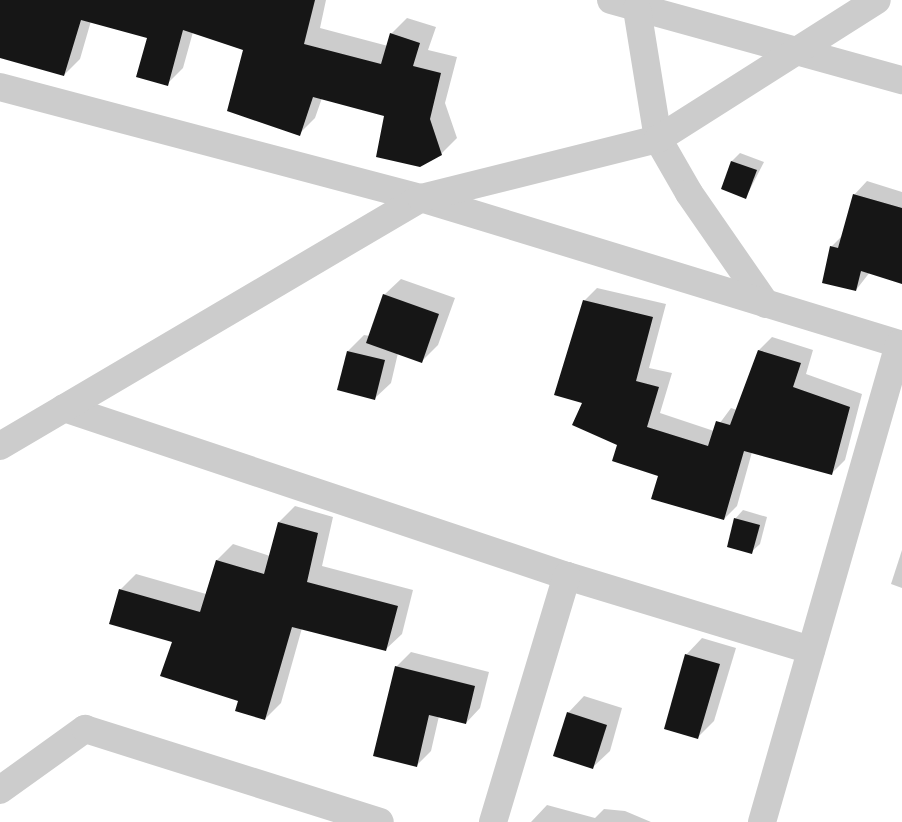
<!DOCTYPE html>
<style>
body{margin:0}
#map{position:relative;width:902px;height:822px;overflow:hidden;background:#fff;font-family:Barlow,sans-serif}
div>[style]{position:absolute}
.shadow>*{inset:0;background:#0003}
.building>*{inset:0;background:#161616}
.minor>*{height:28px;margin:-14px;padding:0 14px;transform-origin:14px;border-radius:14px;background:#ccc}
span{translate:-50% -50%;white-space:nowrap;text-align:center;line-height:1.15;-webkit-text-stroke:5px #fff;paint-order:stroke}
</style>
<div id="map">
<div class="shadow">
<div style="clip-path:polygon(0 0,326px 0,320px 28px,388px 46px,391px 34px,407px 18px,436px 27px,428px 50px,457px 57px,445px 103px,457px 138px,441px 154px,386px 115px,322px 98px,315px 118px,299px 134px,244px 50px,193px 32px,183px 68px,167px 84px,148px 37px,91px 21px,80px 59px,64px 75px,0 36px)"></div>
<div style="clip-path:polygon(740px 153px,764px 162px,746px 197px,722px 189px,732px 161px)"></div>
<div style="clip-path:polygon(867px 181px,902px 192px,902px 283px,870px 272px,856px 290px,831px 247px,843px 235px,854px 195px)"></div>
<div style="clip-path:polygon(401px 279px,455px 298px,438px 345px,422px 361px,398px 353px,391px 383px,374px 399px,338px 389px,348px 351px,364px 335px,370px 336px,384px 295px)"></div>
<div style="clip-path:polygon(597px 288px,666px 304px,649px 368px,672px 373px,660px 413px,714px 431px,731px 408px,737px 410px,759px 350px,772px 337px,813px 350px,806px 374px,862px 394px,845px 460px,832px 473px,752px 452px,737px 506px,724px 519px,660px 476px,619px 444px,584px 403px,584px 301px)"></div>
<div style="clip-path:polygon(295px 506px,333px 517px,322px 566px,413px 590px,402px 634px,386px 649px,302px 628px,281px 703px,265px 719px,120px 590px,136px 574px,206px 594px,217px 560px,233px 544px,270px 556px,279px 522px)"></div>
<div style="clip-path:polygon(743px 510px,767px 517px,760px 544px,751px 552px,735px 519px)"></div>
<div style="clip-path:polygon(902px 550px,902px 588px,891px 584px)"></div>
<div style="clip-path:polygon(702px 638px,736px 648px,714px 721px,698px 737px,686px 655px)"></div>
<div style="clip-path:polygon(411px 652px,489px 672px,480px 708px,466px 723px,439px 716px,431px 751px,416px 766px,396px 667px)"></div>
<div style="clip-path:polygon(584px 696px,622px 708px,610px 751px,593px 767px,568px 713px)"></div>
<div style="clip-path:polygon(547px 805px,595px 818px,604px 809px,625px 811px,651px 822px,531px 822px)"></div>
</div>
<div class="building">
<div style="clip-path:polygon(0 0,315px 0,304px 44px,381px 64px,390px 33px,420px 43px,413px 66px,441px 73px,430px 119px,442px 155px,420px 167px,376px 157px,384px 116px,313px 97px,300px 136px,227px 111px,243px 50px,183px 30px,168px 86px,136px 77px,147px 38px,81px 20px,64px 76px,0 58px)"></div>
<div style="clip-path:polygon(731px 161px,757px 170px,746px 199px,721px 189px)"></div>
<div style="clip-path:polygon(853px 194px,902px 208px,902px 284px,861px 271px,856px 291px,822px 283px,830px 246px,838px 248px)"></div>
<div style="clip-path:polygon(383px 294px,439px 314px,422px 363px,366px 343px)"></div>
<div style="clip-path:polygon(583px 300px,653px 317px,636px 381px,659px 387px,647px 427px,708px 446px,716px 421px,730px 425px,758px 350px,801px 363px,793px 387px,850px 407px,832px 475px,744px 451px,724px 520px,651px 499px,658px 476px,612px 461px,617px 445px,572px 425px,582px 403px,554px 395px)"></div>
<div style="clip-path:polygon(347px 351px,385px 360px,375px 400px,337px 390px)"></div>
<div style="clip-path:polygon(734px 518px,760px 525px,752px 554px,727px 547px)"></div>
<div style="clip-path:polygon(278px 522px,318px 533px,307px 582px,398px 606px,386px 651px,292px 627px,265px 720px,235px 711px,238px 701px,160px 676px,172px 642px,109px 624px,119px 589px,200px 612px,216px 560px,264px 574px)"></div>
<div style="clip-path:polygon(685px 654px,720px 664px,698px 739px,664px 729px)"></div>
<div style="clip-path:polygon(395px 666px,475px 686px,466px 724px,429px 715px,417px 767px,373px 756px)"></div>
<div style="clip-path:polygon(567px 712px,607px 725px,593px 769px,553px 756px)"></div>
</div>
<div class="minor">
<div style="left:611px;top:0;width:302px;rotate:15.4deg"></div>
<div style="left:637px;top:9px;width:132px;rotate:80.8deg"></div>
<div style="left:658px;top:139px;width:62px;rotate:60.1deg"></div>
<div style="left:689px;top:193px;width:135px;rotate:55.3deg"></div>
<div style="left:0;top:87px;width:435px;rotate:14.8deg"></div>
<div style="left:421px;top:198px;width:503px;rotate:16.99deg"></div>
<div style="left:64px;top:408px;width:530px;rotate:18.47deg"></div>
<div style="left:567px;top:576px;width:255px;rotate:16.9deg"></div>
<div style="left:0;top:446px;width:489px;rotate:-30.5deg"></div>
<div style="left:421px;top:198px;width:244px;rotate:-14deg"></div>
<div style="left:658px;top:139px;width:259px;rotate:-32.4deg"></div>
<div style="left:0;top:790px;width:105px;rotate:-35.7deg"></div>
<div style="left:85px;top:729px;width:309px;rotate:17.5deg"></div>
<div style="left:493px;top:822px;width:257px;rotate:-73.3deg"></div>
<div style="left:762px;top:822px;width:497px;rotate:-74deg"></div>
</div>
</div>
